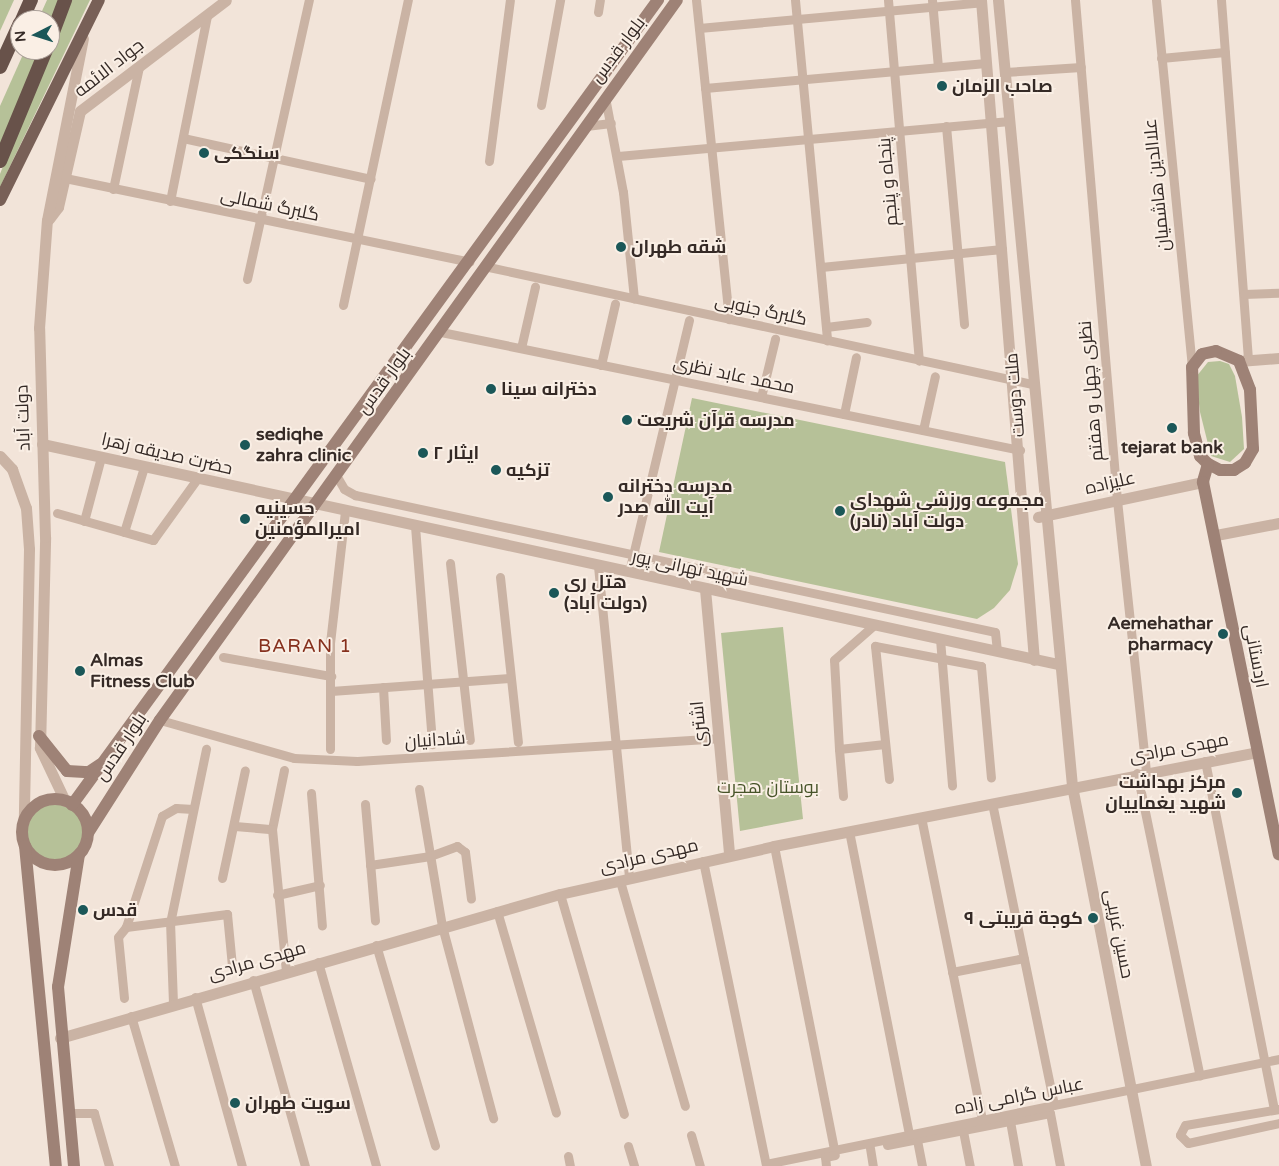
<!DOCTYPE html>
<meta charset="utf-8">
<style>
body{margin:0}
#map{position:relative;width:1279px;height:1166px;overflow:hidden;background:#f2e4d9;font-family:"Varela Round",Cairo,sans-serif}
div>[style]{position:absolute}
.green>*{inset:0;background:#b6c198}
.round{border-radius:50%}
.minor>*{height:9px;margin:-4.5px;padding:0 4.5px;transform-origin:4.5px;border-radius:4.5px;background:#cab3a4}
.tertiary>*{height:11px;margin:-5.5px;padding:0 5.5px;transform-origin:5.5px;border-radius:5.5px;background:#cab3a4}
.secondary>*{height:12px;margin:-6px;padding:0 6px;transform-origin:6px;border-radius:6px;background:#9e8276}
.secondary>.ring{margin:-6px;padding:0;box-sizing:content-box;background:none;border:12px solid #9e8276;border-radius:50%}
.primary>*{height:12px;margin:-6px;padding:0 6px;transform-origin:6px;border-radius:6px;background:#786057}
.trunk>*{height:14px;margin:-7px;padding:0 7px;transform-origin:7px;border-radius:7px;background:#68524a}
.dots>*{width:14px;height:14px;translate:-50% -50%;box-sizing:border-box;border:2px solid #faefe5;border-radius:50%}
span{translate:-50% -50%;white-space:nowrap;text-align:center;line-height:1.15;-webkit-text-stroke:4px #faefe5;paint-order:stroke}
.street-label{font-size:18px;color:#352a26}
.poi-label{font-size:18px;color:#352a26;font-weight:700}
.left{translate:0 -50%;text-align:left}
.right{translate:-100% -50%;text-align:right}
.park-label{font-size:18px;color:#475429}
.neighbourhood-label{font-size:19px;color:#86301d;letter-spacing:1px}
.north{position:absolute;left:10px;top:10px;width:50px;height:50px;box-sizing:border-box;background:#faefe5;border:1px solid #aba099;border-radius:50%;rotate:265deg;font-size:14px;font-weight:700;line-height:20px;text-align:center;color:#352a26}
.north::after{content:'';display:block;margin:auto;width:18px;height:22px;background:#1b5758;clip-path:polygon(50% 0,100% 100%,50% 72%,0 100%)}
</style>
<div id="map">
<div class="green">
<div style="clip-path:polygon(0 0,14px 0,0 31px)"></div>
<div style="clip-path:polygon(47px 0,61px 0,50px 31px,50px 20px,38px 20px)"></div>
<div style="clip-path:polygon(69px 0,90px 0,0 187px,0 174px)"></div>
<div style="clip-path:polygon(25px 50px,43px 50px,0 153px,0 106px)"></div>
<div style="clip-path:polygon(1220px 361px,1229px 364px,1235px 376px,1242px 417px,1244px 449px,1230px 462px,1211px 456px,1200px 412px,1196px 377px,1208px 362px)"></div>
<div style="clip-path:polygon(692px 398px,1005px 462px,1018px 564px,1010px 590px,994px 608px,977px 619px,659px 552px)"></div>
<div style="clip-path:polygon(783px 627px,803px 819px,740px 831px,721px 633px)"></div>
<div class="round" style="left:26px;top:803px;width:58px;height:58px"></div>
</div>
<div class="minor">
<div style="left:696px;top:0;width:321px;rotate:84.1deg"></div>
<div style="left:795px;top:0;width:342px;rotate:84.6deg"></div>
<div style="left:888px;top:0;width:362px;rotate:85.1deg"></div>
<div style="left:932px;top:0;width:67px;rotate:84.9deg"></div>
<div style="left:1075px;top:0;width:502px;rotate:85.2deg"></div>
<div style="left:1117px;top:500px;width:274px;rotate:83.9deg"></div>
<div style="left:1156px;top:0;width:369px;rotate:84.4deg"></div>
<div style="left:1221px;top:0;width:359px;rotate:85.7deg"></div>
<div style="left:598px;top:12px;width:12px;rotate:-81deg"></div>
<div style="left:699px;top:28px;width:284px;rotate:-5.2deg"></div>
<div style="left:1161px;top:58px;width:64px;rotate:-5.4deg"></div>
<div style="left:1005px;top:72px;width:76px;rotate:-3.8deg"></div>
<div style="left:705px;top:88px;width:282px;rotate:-5.1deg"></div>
<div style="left:605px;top:97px;width:97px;rotate:79.3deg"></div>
<div style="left:623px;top:192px;width:107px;rotate:84.1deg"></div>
<div style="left:541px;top:105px;width:107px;rotate:-79.7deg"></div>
<div style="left:586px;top:126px;width:25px;rotate:-7deg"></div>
<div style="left:946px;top:126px;width:199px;rotate:84.8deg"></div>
<div style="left:183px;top:138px;width:192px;rotate:12.3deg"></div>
<div style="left:618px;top:156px;width:393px;rotate:-5.1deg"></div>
<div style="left:489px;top:161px;width:162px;rotate:-82.6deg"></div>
<div style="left:65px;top:178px;width:413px;rotate:11.7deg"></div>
<div style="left:113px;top:189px;width:125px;rotate:-78deg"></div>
<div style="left:170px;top:201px;width:190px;rotate:-78.7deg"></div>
<div style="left:484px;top:266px;width:561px;rotate:12.15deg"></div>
<div style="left:821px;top:267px;width:182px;rotate:-5.7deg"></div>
<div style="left:247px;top:279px;width:286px;rotate:-77.5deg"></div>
<div style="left:1244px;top:294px;width:35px;rotate:-2deg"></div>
<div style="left:343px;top:305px;width:312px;rotate:-78deg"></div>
<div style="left:826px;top:327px;width:41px;rotate:-7deg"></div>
<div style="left:441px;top:332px;width:591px;rotate:11.52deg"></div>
<div style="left:521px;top:348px;width:63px;rotate:-77.1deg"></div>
<div style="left:601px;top:365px;width:63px;rotate:-77.1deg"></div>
<div style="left:761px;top:397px;width:60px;rotate:-76.4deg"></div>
<div style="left:844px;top:414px;width:58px;rotate:-78.1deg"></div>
<div style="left:923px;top:430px;width:55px;rotate:-77.5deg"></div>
<div style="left:336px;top:475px;width:16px;rotate:60deg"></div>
<div style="left:344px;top:489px;width:13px;rotate:29deg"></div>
<div style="left:355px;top:495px;width:654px;rotate:12.08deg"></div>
<div style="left:995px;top:632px;width:19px;rotate:84deg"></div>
<div style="left:57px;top:513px;width:100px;rotate:15.7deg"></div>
<div style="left:153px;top:540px;width:75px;rotate:-54.2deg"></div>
<div style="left:84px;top:521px;width:66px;rotate:-75.1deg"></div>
<div style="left:415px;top:526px;width:219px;rotate:85.5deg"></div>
<div style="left:124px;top:532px;width:68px;rotate:-72.9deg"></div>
<div style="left:450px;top:563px;width:178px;rotate:83.6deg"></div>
<div style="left:598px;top:566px;width:314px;rotate:84.3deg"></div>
<div style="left:629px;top:572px;width:259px;rotate:-76.6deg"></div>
<div style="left:500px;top:577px;width:166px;rotate:83.8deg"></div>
<div style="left:940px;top:639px;width:147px;rotate:85.3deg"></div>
<div style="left:223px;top:657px;width:110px;rotate:10deg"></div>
<div style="left:383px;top:687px;width:53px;rotate:86.8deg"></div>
<div style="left:331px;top:691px;width:179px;rotate:-4.2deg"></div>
<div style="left:160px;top:720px;width:139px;rotate:15.8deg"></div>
<div style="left:294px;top:758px;width:63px;rotate:2.7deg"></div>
<div style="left:357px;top:761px;width:362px;rotate:-3.6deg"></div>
<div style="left:330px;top:749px;width:106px;rotate:-90deg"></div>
<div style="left:330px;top:643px;width:133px;rotate:-83.5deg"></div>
<div style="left:839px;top:749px;width:89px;rotate:-93.2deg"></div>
<div style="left:834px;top:660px;width:53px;rotate:-41.2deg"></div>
<div style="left:1205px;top:761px;width:355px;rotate:78.8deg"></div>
<div style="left:284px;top:770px;width:60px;rotate:101.5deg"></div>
<div style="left:272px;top:829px;width:143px;rotate:84.4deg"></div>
<div style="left:1137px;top:773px;width:309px;rotate:78.3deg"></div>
<div style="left:889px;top:779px;width:134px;rotate:-96deg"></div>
<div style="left:875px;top:646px;width:108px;rotate:10.7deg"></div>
<div style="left:981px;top:666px;width:112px;rotate:84.9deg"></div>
<div style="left:419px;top:789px;width:139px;rotate:80.5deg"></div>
<div style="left:442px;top:926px;width:199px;rotate:75.1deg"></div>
<div style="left:311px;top:793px;width:133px;rotate:85.3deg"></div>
<div style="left:843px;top:796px;width:47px;rotate:-94.9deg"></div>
<div style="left:839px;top:749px;width:46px;rotate:-6.2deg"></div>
<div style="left:992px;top:803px;width:308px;rotate:78.4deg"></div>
<div style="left:365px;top:804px;width:117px;rotate:85.1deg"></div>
<div style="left:921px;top:817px;width:309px;rotate:78.6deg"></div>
<div style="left:235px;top:826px;width:37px;rotate:5deg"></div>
<div style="left:849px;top:831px;width:310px;rotate:78.8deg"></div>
<div style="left:774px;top:846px;width:310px;rotate:78.8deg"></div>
<div style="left:703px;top:861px;width:311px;rotate:78.3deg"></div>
<div style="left:370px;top:865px;width:61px;rotate:-8.5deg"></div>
<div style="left:430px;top:856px;width:29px;rotate:-20deg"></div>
<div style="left:457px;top:846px;width:10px;rotate:37deg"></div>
<div style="left:465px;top:852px;width:47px;rotate:82.7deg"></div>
<div style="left:222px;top:878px;width:110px;rotate:-78deg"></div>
<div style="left:620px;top:881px;width:234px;rotate:73.9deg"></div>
<div style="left:560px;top:894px;width:229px;rotate:73.8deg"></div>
<div style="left:277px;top:895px;width:44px;rotate:-13.1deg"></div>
<div style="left:497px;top:911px;width:210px;rotate:73.7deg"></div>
<div style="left:126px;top:927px;width:117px;rotate:-72deg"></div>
<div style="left:162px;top:816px;width:16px;rotate:-30deg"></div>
<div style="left:176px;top:808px;width:17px;rotate:3deg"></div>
<div style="left:376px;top:945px;width:209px;rotate:73.6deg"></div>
<div style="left:318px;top:962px;width:212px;rotate:74.1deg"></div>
<div style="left:952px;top:972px;width:73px;rotate:-11deg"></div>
<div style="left:253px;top:980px;width:193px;rotate:74.4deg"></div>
<div style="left:195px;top:997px;width:175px;rotate:74.5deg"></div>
<div style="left:124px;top:998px;width:61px;rotate:-95.6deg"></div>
<div style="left:118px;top:937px;width:13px;rotate:-51deg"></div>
<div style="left:126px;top:927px;width:102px;rotate:-7.3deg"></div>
<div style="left:227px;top:914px;width:52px;rotate:84.5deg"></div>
<div style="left:173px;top:1003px;width:80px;rotate:-92.1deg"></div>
<div style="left:170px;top:923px;width:178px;rotate:-78.3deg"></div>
<div style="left:131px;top:1016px;width:156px;rotate:73.7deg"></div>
<div style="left:1279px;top:1109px;width:95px;rotate:170.3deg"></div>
<div style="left:1185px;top:1125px;width:11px;rotate:117deg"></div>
<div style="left:1180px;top:1135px;width:11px;rotate:45deg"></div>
<div style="left:1188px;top:1143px;width:93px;rotate:-12.4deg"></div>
<div style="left:68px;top:1113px;width:26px"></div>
<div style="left:94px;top:1113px;width:55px;rotate:74.2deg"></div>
<div style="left:1010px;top:1121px;width:46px;rotate:79.9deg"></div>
<div style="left:963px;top:1131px;width:36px;rotate:79deg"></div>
<div style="left:691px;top:1135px;width:32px;rotate:74deg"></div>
<div style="left:917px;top:1140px;width:26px;rotate:79deg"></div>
<div style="left:887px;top:1145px;width:166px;rotate:-11.1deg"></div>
<div style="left:1050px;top:1113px;width:54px;rotate:79.3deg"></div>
<div style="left:628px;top:1146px;width:21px;rotate:73deg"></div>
<div style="left:870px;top:1148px;width:18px;rotate:81deg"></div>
<div style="left:568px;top:1156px;width:10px;rotate:79deg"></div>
<div style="left:766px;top:1164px;width:524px;rotate:-11.57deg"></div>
<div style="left:826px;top:1166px;width:9px;rotate:-96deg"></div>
<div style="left:825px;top:1157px;width:10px;rotate:-11deg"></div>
</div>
<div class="tertiary">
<div style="left:981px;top:0;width:662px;rotate:85.41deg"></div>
<div style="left:998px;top:0;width:789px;rotate:84.62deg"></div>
<div style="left:1072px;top:786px;width:387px;rotate:79deg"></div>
<div style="left:49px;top:219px;width:15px;rotate:-53deg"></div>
<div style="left:58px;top:207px;width:98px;rotate:-77.1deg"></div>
<div style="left:80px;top:111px;width:183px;rotate:-37.2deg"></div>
<div style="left:1239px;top:361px;width:40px;rotate:-4.3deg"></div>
<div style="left:42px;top:444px;width:1040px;rotate:12.22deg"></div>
<div style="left:0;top:456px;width:18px;rotate:47deg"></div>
<div style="left:12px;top:469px;width:41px;rotate:70.3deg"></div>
<div style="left:26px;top:508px;width:41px;rotate:85.8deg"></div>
<div style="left:29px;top:549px;width:272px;rotate:91.1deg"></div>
<div style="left:1038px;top:517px;width:169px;rotate:-12deg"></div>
<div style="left:1216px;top:535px;width:64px;rotate:-10.8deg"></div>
<div style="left:705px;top:589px;width:267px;rotate:84.8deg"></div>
<div style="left:65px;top:801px;width:59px;rotate:-115.3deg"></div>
<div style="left:40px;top:748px;width:211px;rotate:-88.6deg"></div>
<div style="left:45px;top:537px;width:209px;rotate:-91.6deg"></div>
<div style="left:39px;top:328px;width:108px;rotate:-85.8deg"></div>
<div style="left:47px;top:220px;width:185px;rotate:-78.8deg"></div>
<div style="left:60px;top:1038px;width:520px;rotate:-16.07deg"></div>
<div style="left:560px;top:894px;width:219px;rotate:-12.6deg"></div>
<div style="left:774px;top:846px;width:492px;rotate:-11deg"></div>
</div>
<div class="secondary">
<div style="left:1216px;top:351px;width:25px;rotate:23deg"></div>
<div style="left:1239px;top:361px;width:31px;rotate:69deg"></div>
<div style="left:1250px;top:390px;width:59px;rotate:87.1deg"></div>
<div style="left:1253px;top:449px;width:16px;rotate:120deg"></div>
<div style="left:1245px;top:463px;width:13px;rotate:148deg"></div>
<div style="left:1234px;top:470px;width:14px;rotate:180deg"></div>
<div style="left:1220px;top:470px;width:13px;rotate:-153deg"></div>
<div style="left:1208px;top:464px;width:11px;rotate:-135deg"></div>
<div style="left:1200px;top:456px;width:24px;rotate:-105deg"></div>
<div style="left:1194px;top:433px;width:66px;rotate:-91.7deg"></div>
<div style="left:1192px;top:367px;width:16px;rotate:-52deg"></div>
<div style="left:1202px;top:354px;width:14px;rotate:-12deg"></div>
<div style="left:1208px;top:464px;width:19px;rotate:106deg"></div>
<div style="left:1203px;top:482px;width:380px;rotate:78.5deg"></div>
<div style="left:39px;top:736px;width:45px;rotate:51.3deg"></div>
<div style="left:67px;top:771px;width:22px;rotate:3deg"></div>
<div style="left:89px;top:772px;width:14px;rotate:-34deg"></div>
<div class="ring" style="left:22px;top:799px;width:54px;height:54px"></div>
<div style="left:72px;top:805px;width:996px;rotate:-53.95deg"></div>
<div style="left:88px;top:833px;width:134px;rotate:-57.5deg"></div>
<div style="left:160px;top:720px;width:886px;rotate:-54.32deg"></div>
<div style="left:25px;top:846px;width:321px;rotate:84.5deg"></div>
<div style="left:74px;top:1166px;width:180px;rotate:-95.1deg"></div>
<div style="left:58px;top:987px;width:134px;rotate:-81deg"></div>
</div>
<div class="primary">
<div style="left:0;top:200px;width:223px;rotate:-63.7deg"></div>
</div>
<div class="trunk">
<div style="left:22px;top:20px;width:22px;rotate:-66deg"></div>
<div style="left:50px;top:40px;width:43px;rotate:-69.4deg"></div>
<div style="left:0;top:67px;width:48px;rotate:-65.6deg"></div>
<div style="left:0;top:161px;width:120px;rotate:-67.5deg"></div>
</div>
<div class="dots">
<div style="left:942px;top:86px;background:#1b5758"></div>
<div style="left:204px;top:153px;background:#1b5758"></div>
<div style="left:621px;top:247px;background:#1b5758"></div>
<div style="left:491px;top:389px;background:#1b5758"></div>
<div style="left:627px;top:420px;background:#1b5758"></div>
<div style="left:1172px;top:428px;background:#1b5758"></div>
<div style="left:245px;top:445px;background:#1b5758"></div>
<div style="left:423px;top:453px;background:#1b5758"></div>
<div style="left:496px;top:470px;background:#1b5758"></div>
<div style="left:608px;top:497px;background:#1b5758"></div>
<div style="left:840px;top:511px;background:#1b5758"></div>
<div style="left:245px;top:519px;background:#1b5758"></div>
<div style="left:554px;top:593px;background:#1b5758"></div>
<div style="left:1223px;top:634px;background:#1b5758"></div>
<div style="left:80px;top:671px;background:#1b5758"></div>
<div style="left:1237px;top:793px;background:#1b5758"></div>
<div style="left:83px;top:910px;background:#1b5758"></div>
<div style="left:1093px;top:918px;background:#1b5758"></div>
<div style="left:235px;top:1103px;background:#1b5758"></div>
</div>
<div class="street-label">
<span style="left:618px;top:50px;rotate:-53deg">بلوار قدس</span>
<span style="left:109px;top:68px;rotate:-38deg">جواد الائمه</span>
<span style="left:888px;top:182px;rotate:-95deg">پنجاه و پنجم</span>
<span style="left:1157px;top:185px;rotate:-96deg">علاالدین هاشمیان</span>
<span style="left:270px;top:205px;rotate:12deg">گلبرگ شمالی</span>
<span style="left:761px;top:310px;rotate:12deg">گلبرگ جنوبی</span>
<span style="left:734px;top:375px;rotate:12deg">محمد عابد نظری</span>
<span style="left:384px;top:381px;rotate:-54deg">بلوار قدس</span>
<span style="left:1091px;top:391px;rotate:-95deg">نظری چهل و هفتم</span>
<span style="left:1015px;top:395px;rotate:-95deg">ملت دوست</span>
<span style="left:23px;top:418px;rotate:-92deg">دولت آباد</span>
<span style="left:167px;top:454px;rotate:13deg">حضرت صدیقه زهرا</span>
<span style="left:1110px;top:483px;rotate:-13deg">علیزاده</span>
<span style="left:690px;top:568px;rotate:12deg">شهید تهرانی پور</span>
<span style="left:1256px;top:656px;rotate:79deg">اردستانی</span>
<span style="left:699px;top:724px;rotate:-95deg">اشتری</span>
<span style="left:435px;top:740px;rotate:-4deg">شادانیان</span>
<span style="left:121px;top:747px;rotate:-56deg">بلوار قدس</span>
<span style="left:1179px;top:748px;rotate:-10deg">مهدی مرادی</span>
<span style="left:649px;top:856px;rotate:-13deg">مهدی مرادی</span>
<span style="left:1119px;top:934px;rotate:79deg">حسین غریبی</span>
<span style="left:257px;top:961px;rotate:-16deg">مهدی مرادی</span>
<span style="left:1019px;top:1096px;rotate:-11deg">عباس گرامی زاده</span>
</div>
<div class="poi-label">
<span class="left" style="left:952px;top:86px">صاحب الزمان</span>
<span class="left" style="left:214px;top:153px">سنگکی</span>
<span class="left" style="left:631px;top:247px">شقه طهران</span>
<span class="left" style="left:501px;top:389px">دخترانه سینا</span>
<span class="left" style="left:637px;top:420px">مدرسه قرآن شریعت</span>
<span class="left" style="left:256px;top:445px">sediqhe<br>zahra clinic</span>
<span style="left:1172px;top:447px">tejarat bank</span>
<span class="left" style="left:433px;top:453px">ایثار ۲</span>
<span class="left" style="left:506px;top:470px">تزکیه</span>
<span class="left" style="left:618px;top:497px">مدرسه دخترانه<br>آیت الله صدر</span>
<span class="left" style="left:850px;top:511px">مجموعه ورزشی شهدای<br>دولت آباد (نادر)</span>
<span class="left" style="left:255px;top:519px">حسینیه<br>امیرالمؤمنین</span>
<span class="left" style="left:564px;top:593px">هتل ری<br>(دولت آباد)</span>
<span class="right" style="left:1213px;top:634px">Aemehathar<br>pharmacy</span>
<span class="left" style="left:90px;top:671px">Almas<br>Fitness Club</span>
<span class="right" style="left:1226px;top:793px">مرکز بهداشت<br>شهید یغماییان</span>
<span class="left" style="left:93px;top:910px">قدس</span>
<span class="right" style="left:1083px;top:918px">۹ کوجة قریبتی</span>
<span class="left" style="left:245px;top:1103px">سويت طهران</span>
</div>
<div class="park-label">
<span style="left:768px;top:787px">بوستان هجرت</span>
</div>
<div class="neighbourhood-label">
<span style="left:305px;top:647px">BARAN 1</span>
</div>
<div class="north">N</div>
</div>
